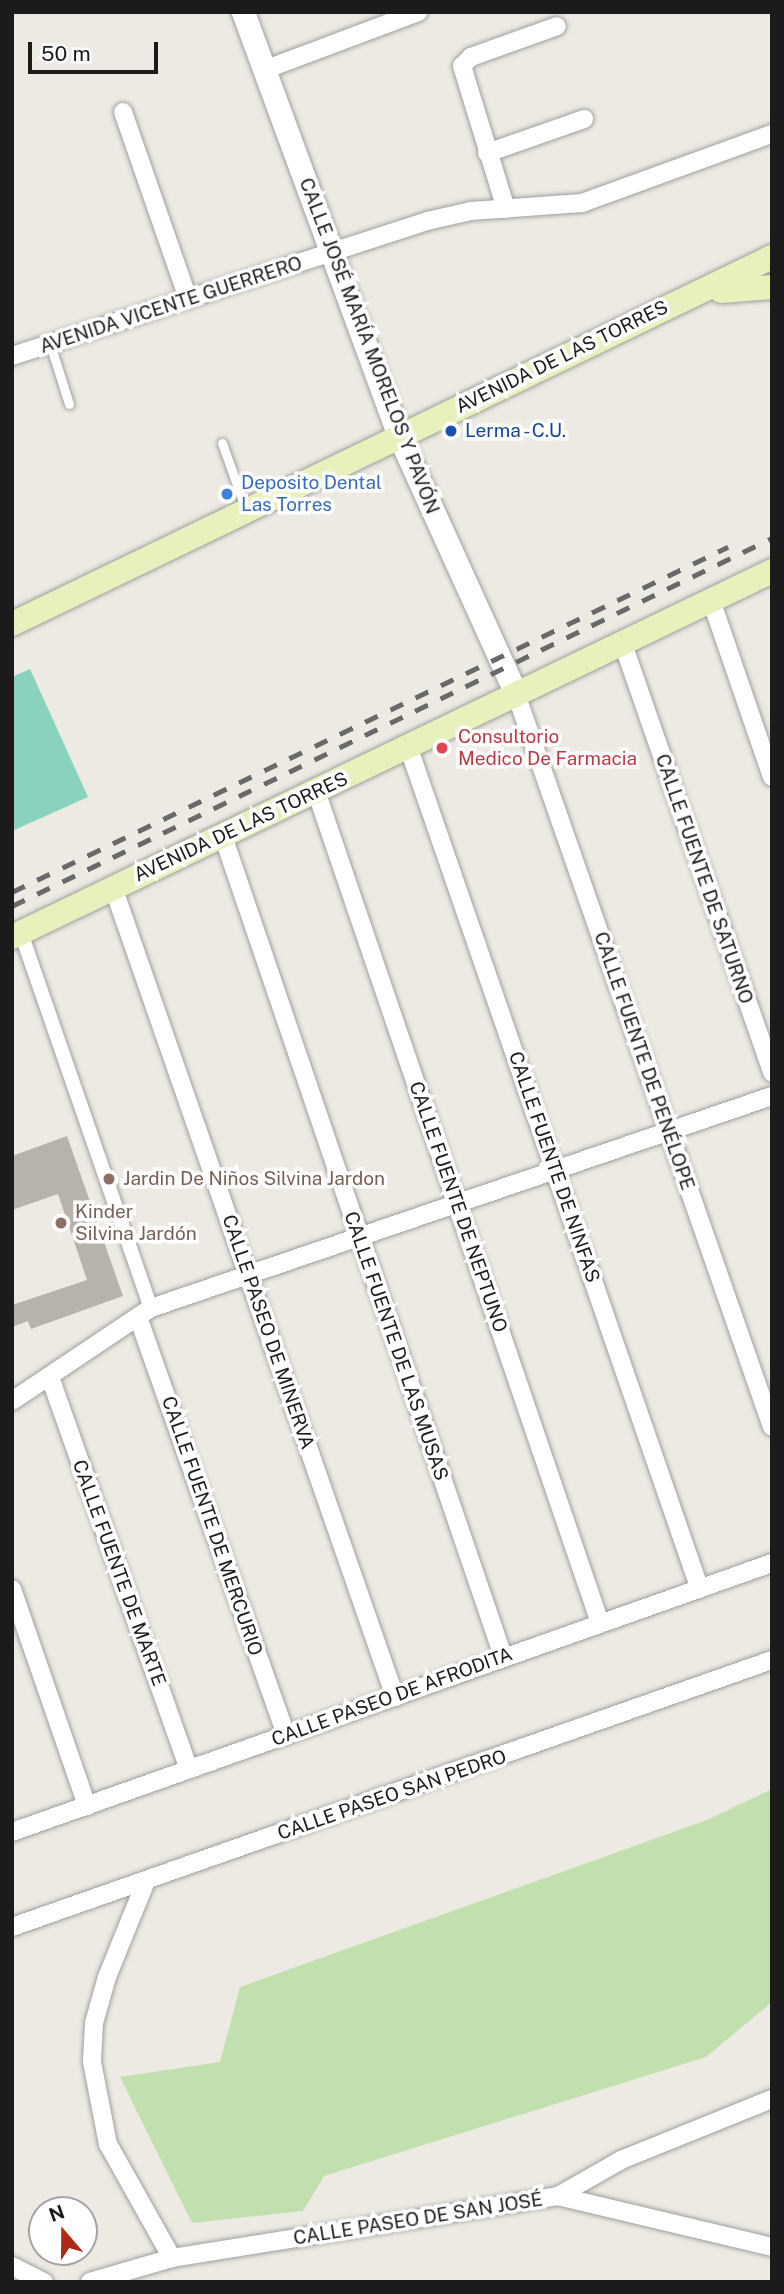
<!DOCTYPE html>
<meta charset="utf-8">
<style>
body{margin:0}
#map{position:relative;width:784px;height:2294px;overflow:hidden;background:#eceae2;font-family:"Public Sans",sans-serif}
div>[style]{position:absolute}
.grass>*{inset:0;background:#c1e0ae}
.pitch>*{inset:0;background:#89d2be}
.building>*{inset:0;background:#b8b2ac}
.roads{filter:drop-shadow(0 0 2px #9f9f9f) drop-shadow(0 0 2px #9f9f9f)}
.service>*{height:9px;margin:-4.5px;padding:0 4.5px;transform-origin:4.5px;border-radius:4.5px;background:#fff}
.pedestrian>*{height:14px;margin:-7px;padding:0 7px;transform-origin:7px;border-radius:7px;background:#fff}
.minor>*{height:18px;margin:-9px;padding:0 9px;transform-origin:9px;border-radius:9px;background:#fff}
.tertiary>*{height:23px;margin:-11.5px;padding:0 11.5px;transform-origin:11.5px;border-radius:11.5px;background:#fff}
.secondary>*{height:24px;margin:-12px;padding:0 12px;transform-origin:12px;border-radius:12px;background:#e8f0bb}
.rail>*{height:5px;margin-top:-2.5px;transform-origin:0;background:repeating-linear-gradient(90deg,#696969 0 14px,transparent 0 28px)}
.dots>*{width:19px;height:19px;translate:-50% -50%;box-sizing:border-box;border:4px solid #fff;border-radius:50%}
span{translate:-50% -50%;white-space:nowrap;text-align:center;line-height:1.15;-webkit-text-stroke:7px #fff;paint-order:stroke}
.street-label{font-size:19px;color:#1b1b1b}
.transit-label{font-size:19px;color:#164399}
.left{translate:0 -50%;text-align:left}
.shop-label{font-size:19px;color:#366cbe}
.health-label{font-size:19px;color:#be3a42}
.education-label{font-size:19px;color:#785e54}
.frame{position:absolute;inset:0;border:14px solid #1b1b1b;pointer-events:none}
.north{position:absolute;left:28px;top:2196px;width:70px;height:70px;box-sizing:border-box;background:#fff;border:2px solid #a4a4a4;border-radius:50%;rotate:340deg;font-size:19px;font-weight:700;line-height:28px;text-align:center;color:#1b1b1b}
.north::after{content:'';display:block;margin:auto;width:24px;height:32px;background:#af2918;clip-path:polygon(50% 0,100% 100%,50% 72%,0 100%)}
.scale{position:absolute;left:28px;top:42px;width:130px;height:32px;box-sizing:border-box;border:4px solid #1b1b1b;border-top:0;padding-left:9px;font-size:21px;line-height:24px;white-space:nowrap;color:#1b1b1b;-webkit-text-stroke:5px #fff;paint-order:stroke}
</style>
<div id="map">
<div class="grass">
<div style="clip-path:polygon(772px 1789px,772px 2002px,706px 2057px,324px 2176px,303px 2211px,192px 2223px,120px 2077px,220px 2062px,240px 1987px,707px 1820px)"></div>
</div>
<div class="pitch">
<div style="clip-path:polygon(30px 669px,88px 797px,12px 831px,12px 677px)"></div>
</div>
<div class="building">
<div style="clip-path:polygon(67px 1136px,123px 1296px,31px 1329px,28px 1321px,12px 1327px,12px 1305px,87px 1280px,58px 1194px,12px 1210px,12px 1156px)"></div>
</div>
<div class="roads">
<div class="service">
<div style="left:50px;top:344px;width:63px;rotate:72.4deg"></div>
<div style="left:222px;top:443px;width:71px;rotate:70.3deg"></div>
</div>
<div class="pedestrian">
<div style="left:21px;top:933px;width:397px;rotate:70.9deg"></div>
</div>
<div class="minor">
<div style="left:264px;top:70px;width:165px;rotate:-20.6deg"></div>
<div style="left:123px;top:112px;width:198px;rotate:70.8deg"></div>
<div style="left:487px;top:153px;width:103px;rotate:-19.3deg"></div>
<div style="left:506px;top:209px;width:150px;rotate:-107.1deg"></div>
<div style="left:462px;top:66px;width:13px;rotate:-45deg"></div>
<div style="left:471px;top:57px;width:91px;rotate:-19.8deg"></div>
<div style="left:12px;top:356px;width:436px;rotate:-18deg"></div>
<div style="left:427px;top:221px;width:45px;rotate:-12.8deg"></div>
<div style="left:471px;top:211px;width:111px;rotate:-4.1deg"></div>
<div style="left:582px;top:203px;width:202px;rotate:-20deg"></div>
<div style="left:711px;top:600px;width:187px;rotate:71deg"></div>
<div style="left:623px;top:644px;width:454px;rotate:70.8deg"></div>
<div style="left:516px;top:694px;width:776px;rotate:70.75deg"></div>
<div style="left:408px;top:746px;width:890px;rotate:70.91deg"></div>
<div style="left:316px;top:791px;width:879px;rotate:71.15deg"></div>
<div style="left:223px;top:836px;width:866px;rotate:71.15deg"></div>
<div style="left:113px;top:887px;width:858px;rotate:70.8deg"></div>
<div style="left:138px;top:1317px;width:444px;rotate:70.5deg"></div>
<div style="left:50px;top:1377px;width:416px;rotate:70.5deg"></div>
<div style="left:12px;top:1401px;width:167px;rotate:-33.8deg"></div>
<div style="left:151px;top:1308px;width:656px;rotate:-18.85deg"></div>
<div style="left:12px;top:1589px;width:230px;rotate:70.9deg"></div>
<div style="left:12px;top:1832px;width:806px;rotate:-19.49deg"></div>
<div style="left:146px;top:1881px;width:104px;rotate:112.1deg"></div>
<div style="left:107px;top:1977px;width:48px;rotate:105.8deg"></div>
<div style="left:94px;top:2023px;width:39px;rotate:93deg"></div>
<div style="left:92px;top:2062px;width:84px;rotate:79deg"></div>
<div style="left:108px;top:2144px;width:131px;rotate:60.7deg"></div>
<div style="left:12px;top:1927px;width:806px;rotate:-19.36deg"></div>
<div style="left:558px;top:2196px;width:220px;rotate:13.4deg"></div>
<div style="left:12px;top:2266px;width:36px;rotate:27deg"></div>
<div style="left:90px;top:2282px;width:85px;rotate:-16.3deg"></div>
<div style="left:172px;top:2258px;width:391px;rotate:-9.1deg"></div>
<div style="left:558px;top:2196px;width:73px;rotate:-29.7deg"></div>
<div style="left:621px;top:2160px;width:163px;rotate:-22deg"></div>
</div>
<div class="tertiary">
<div style="left:243px;top:12px;width:452px;rotate:69.8deg"></div>
<div style="left:399px;top:436px;width:283px;rotate:65.6deg"></div>
</div>
<div class="secondary">
<div style="left:721px;top:291px;width:51px;rotate:-4.5deg"></div>
<div style="left:12px;top:624px;width:844px;rotate:-25.78deg"></div>
<div style="left:12px;top:937px;width:844px;rotate:-25.71deg"></div>
</div>
</div>
<div class="rail">
<div style="left:12px;top:892px;width:795px;rotate:-25.73deg"></div>
<div style="left:12px;top:906px;width:844px;rotate:-25.84deg"></div>
</div>
<div class="dots">
<div style="left:451px;top:431px;background:#1a4fb4"></div>
<div style="left:227px;top:494px;background:#3f7fe0"></div>
<div style="left:442px;top:748px;background:#e0444e"></div>
<div style="left:109px;top:1179px;background:#8d6e63"></div>
<div style="left:61px;top:1223px;background:#8d6e63"></div>
</div>
<div class="street-label">
<span style="left:171px;top:305px;rotate:-18deg">AVENIDA VICENTE GUERRERO</span>
<span style="left:369px;top:346px;rotate:69deg">CALLE JOSÉ MARÍA MORELOS Y PAVÓN</span>
<span style="left:562px;top:357px;rotate:-26deg">AVENIDA DE LAS TORRES</span>
<span style="left:241px;top:827px;rotate:-25deg">AVENIDA DE LAS TORRES</span>
<span style="left:704px;top:879px;rotate:71deg">CALLE FUENTE DE SATURNO</span>
<span style="left:644px;top:1061px;rotate:71deg">CALLE FUENTE DE PENÉLOPE</span>
<span style="left:554px;top:1167px;rotate:71deg">CALLE FUENTE DE NINFAS</span>
<span style="left:458px;top:1207px;rotate:71deg">CALLE FUENTE DE NEPTUNO</span>
<span style="left:268px;top:1332px;rotate:71deg">CALLE PASEO DE MINERVA</span>
<span style="left:396px;top:1346px;rotate:71deg">CALLE FUENTE DE LAS MUSAS</span>
<span style="left:212px;top:1526px;rotate:71deg">CALLE FUENTE DE MERCURIO</span>
<span style="left:119px;top:1573px;rotate:70deg">CALLE FUENTE DE MARTE</span>
<span style="left:392px;top:1697px;rotate:-20deg">CALLE PASEO DE AFRODITA</span>
<span style="left:392px;top:1795px;rotate:-19deg">CALLE PASEO SAN PEDRO</span>
<span style="left:418px;top:2219px;rotate:-9deg">CALLE PASEO DE SAN JOSÉ</span>
</div>
<div class="transit-label">
<span class="left" style="left:465px;top:431px">Lerma - C.U.</span>
</div>
<div class="shop-label">
<span class="left" style="left:241px;top:494px">Deposito Dental<br>Las Torres</span>
</div>
<div class="health-label">
<span class="left" style="left:458px;top:748px">Consultorio<br>Medico De Farmacia</span>
</div>
<div class="education-label">
<span class="left" style="left:123px;top:1179px">Jardin De Niños Silvina Jardon</span>
<span class="left" style="left:75px;top:1223px">Kinder<br>Silvina Jardón</span>
</div>
<div class="frame"></div>
<div class="north">N</div>
<div class="scale">50 m</div>
</div>
